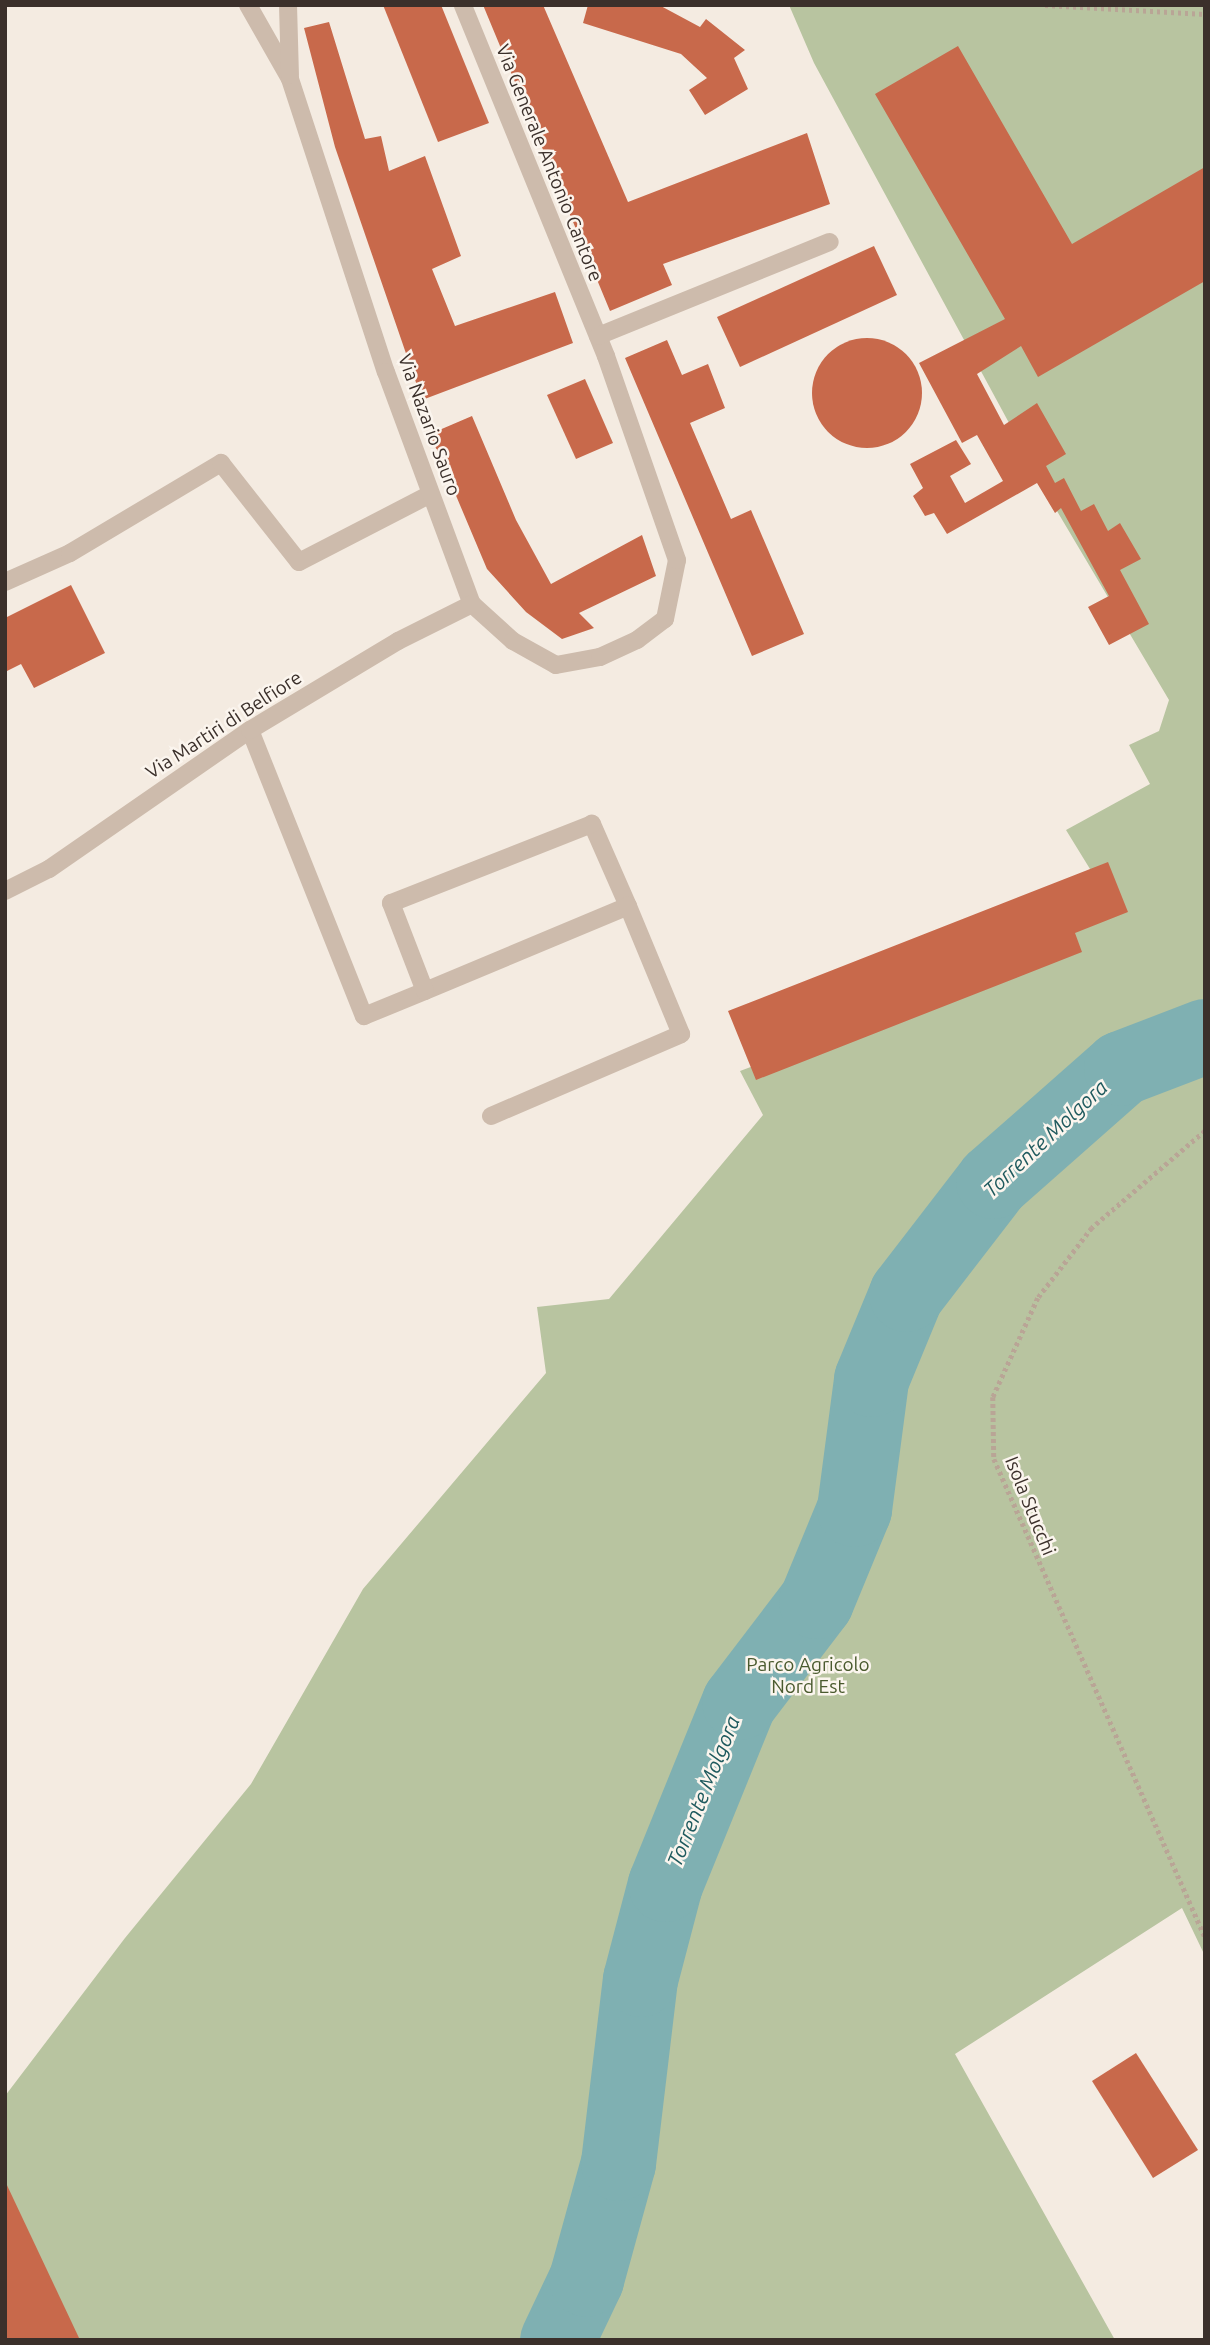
<!DOCTYPE html>
<style>
body{margin:0}
#map{position:relative;width:1210px;height:2345px;overflow:hidden;background:#f4ebe1;font-family:Ubuntu,sans-serif}
div>[style]{position:absolute}
.green>*{inset:0;background:#b8c4a0}
.river>*{height:75px;margin:-37.5px;padding:0 37.5px;transform-origin:37.5px;border-radius:37.5px;background:#7fb0b2}
.building>*{inset:0;background:#c8694b}
.round{border-radius:50%}
.path>*{height:4.5px;margin-top:-2.25px;transform-origin:0;background:repeating-linear-gradient(90deg,#b9a596 0 3.5px,transparent 0 7px)}
.lane>*{height:18px;margin:-9px;padding:0 9px;transform-origin:9px;border-radius:9px;background:#cdbbac}
.street>*{height:18px;margin:-9px;padding:0 9px;transform-origin:9px;border-radius:9px;background:#cdbbac}
span{translate:-50% -50%;white-space:nowrap;text-align:center;line-height:1.15;-webkit-text-stroke:5px #fbf5ee;paint-order:stroke}
.street-label{font-size:19px;color:#3b302b}
.park-label{font-size:19px;color:#4a5a2e}
.water-label{font-size:21px;color:#1f5a5e;font-style:italic}
.frame{position:absolute;inset:0;border:7px solid #3b302b;pointer-events:none}
</style>
<div id="map">
<div class="green">
<div style="clip-path:polygon(789px 5px,1205px 5px,1205px 1956px,1182px 1908px,955px 2054px,1115px 2340px,5px 2340px,5px 2096px,125px 1938px,251px 1784px,363px 1589px,546px 1373px,537px 1307px,609px 1299px,763px 1115px,740px 1071px,1061px 949px,1090px 869px,1066px 830px,1150px 784px,1129px 745px,1159px 731px,1169px 700px,1054px 506px,814px 63px)"></div>
</div>
<div class="river">
<div style="left:557px;top:2340px;width:68px;rotate:-64.6deg"></div>
<div style="left:586px;top:2279px;width:120px;rotate:-74.6deg"></div>
<div style="left:618px;top:2163px;width:185px;rotate:-83.2deg"></div>
<div style="left:640px;top:1979px;width:98px;rotate:-75.3deg"></div>
<div style="left:665px;top:1884px;width:196px;rotate:-67.9deg"></div>
<div style="left:739px;top:1702px;width:127px;rotate:-52.7deg"></div>
<div style="left:816px;top:1601px;width:100px;rotate:-67.6deg"></div>
<div style="left:854px;top:1509px;width:131px;rotate:-82.5deg"></div>
<div style="left:871px;top:1379px;width:92px;rotate:-67.6deg"></div>
<div style="left:906px;top:1294px;width:143px;rotate:-52.4deg"></div>
<div style="left:993px;top:1181px;width:171px;rotate:-41.4deg"></div>
<div style="left:1121px;top:1068px;width:90px;rotate:-20.9deg"></div>
</div>
<div class="building">
<div style="clip-path:polygon(383px 5px,441px 5px,489px 123px,438px 142px)"></div>
<div style="clip-path:polygon(483px 5px,543px 5px,628px 202px,807px 133px,830px 204px,663px 264px,672px 285px,610px 311px)"></div>
<div style="clip-path:polygon(588px 5px,659px 5px,700px 27px,706px 19px,745px 50px,734px 58px,748px 89px,705px 115px,689px 90px,707px 78px,681px 54px,583px 23px)"></div>
<div style="clip-path:polygon(329px 22px,365px 139px,381px 136px,389px 171px,425px 156px,461px 256px,432px 269px,455px 326px,555px 292px,573px 343px,422px 400px,335px 147px,304px 28px)"></div>
<div style="clip-path:polygon(958px 46px,1072px 244px,1205px 167px,1205px 281px,1038px 377px,1021px 346px,977px 374px,1004px 425px,1037px 403px,1066px 454px,1046px 466px,1055px 483px,1064px 478px,1081px 511px,1094px 504px,1108px 531px,1120px 523px,1141px 559px,1120px 570px,1149px 624px,1109px 645px,1088px 607px,1109px 596px,1061px 508px,1055px 513px,1037px 483px,947px 534px,934px 513px,925px 516px,913px 496px,923px 488px,910px 464px,956px 440px,971px 464px,950px 476px,965px 503px,1003px 481px,977px 435px,962px 443px,919px 363px,1005px 319px,875px 94px)"></div>
<div style="clip-path:polygon(874px 246px,897px 295px,740px 367px,717px 317px)"></div>
<div class="round" style="left:812px;top:338px;width:110px;height:110px"></div>
<div style="clip-path:polygon(667px 340px,682px 375px,708px 364px,725px 408px,690px 423px,731px 519px,751px 510px,804px 634px,752px 656px,625px 358px)"></div>
<div style="clip-path:polygon(585px 379px,613px 443px,576px 459px,547px 395px)"></div>
<div style="clip-path:polygon(472px 416px,516px 520px,551px 584px,642px 535px,656px 576px,579px 613px,594px 628px,562px 639px,526px 612px,487px 569px,430px 434px)"></div>
<div style="clip-path:polygon(71px 585px,105px 653px,34px 688px,21px 664px,5px 672px,5px 618px)"></div>
<div style="clip-path:polygon(1108px 862px,1128px 912px,1075px 933px,1082px 952px,756px 1080px,728px 1011px)"></div>
<div style="clip-path:polygon(1136px 2053px,1198px 2150px,1153px 2178px,1092px 2081px)"></div>
<div style="clip-path:polygon(5px 2181px,80px 2340px,5px 2340px)"></div>
</div>
<div class="path">
<div style="left:1045px;top:5px;width:160px;rotate:3.2deg"></div>
<div style="left:1205px;top:1131px;width:149px;rotate:139.4deg"></div>
<div style="left:1092px;top:1228px;width:88px;rotate:127.6deg"></div>
<div style="left:1038px;top:1298px;width:109px;rotate:114.4deg"></div>
<div style="left:993px;top:1397px;width:62px;rotate:89.1deg"></div>
<div style="left:994px;top:1459px;width:522px;rotate:66.18deg"></div>
</div>
<div class="lane">
<div style="left:5px;top:582px;width:71px;rotate:-24deg"></div>
<div style="left:70px;top:553px;width:176px;rotate:-30.8deg"></div>
<div style="left:221px;top:463px;width:126px;rotate:51.8deg"></div>
<div style="left:299px;top:562px;width:148px;rotate:-27.3deg"></div>
<div style="left:250px;top:730px;width:308px;rotate:68.3deg"></div>
<div style="left:364px;top:1016px;width:66px;rotate:-22.3deg"></div>
<div style="left:425px;top:991px;width:220px;rotate:-22.7deg"></div>
<div style="left:628px;top:906px;width:90px;rotate:-113.7deg"></div>
<div style="left:592px;top:824px;width:216px;rotate:158.5deg"></div>
<div style="left:391px;top:903px;width:94px;rotate:68.9deg"></div>
<div style="left:491px;top:1116px;width:207px;rotate:-23.3deg"></div>
<div style="left:681px;top:1034px;width:139px;rotate:-112.5deg"></div>
</div>
<div class="street">
<div style="left:248px;top:5px;width:85px;rotate:60.4deg"></div>
<div style="left:290px;top:79px;width:308px;rotate:71.9deg"></div>
<div style="left:386px;top:372px;width:247px;rotate:69.7deg"></div>
<div style="left:472px;top:604px;width:55px;rotate:42.1deg"></div>
<div style="left:513px;top:641px;width:49px;rotate:29.2deg"></div>
<div style="left:556px;top:665px;width:45px;rotate:-10.3deg"></div>
<div style="left:600px;top:657px;width:41px;rotate:-24.7deg"></div>
<div style="left:637px;top:640px;width:35px;rotate:-37deg"></div>
<div style="left:665px;top:619px;width:60px;rotate:-78.5deg"></div>
<div style="left:677px;top:560px;width:216px;rotate:-109.2deg"></div>
<div style="left:606px;top:356px;width:379px;rotate:-112.2deg"></div>
<div style="left:288px;top:5px;width:70px;rotate:88.4deg"></div>
<div style="left:598px;top:336px;width:250px;rotate:-22.1deg"></div>
<div style="left:5px;top:891px;width:49px;rotate:-26.6deg"></div>
<div style="left:49px;top:869px;width:244px;rotate:-34.7deg"></div>
<div style="left:250px;top:730px;width:173px;rotate:-31deg"></div>
<div style="left:398px;top:641px;width:83px;rotate:-26.6deg"></div>
</div>
<div class="street-label">
<span style="left:549px;top:163px;rotate:68deg">Via Generale Antonio Cantore</span>
<span style="left:429px;top:425px;rotate:70deg">Via Nazario Sauro</span>
<span style="left:224px;top:725px;rotate:-33deg">Via Martiri di Belfiore</span>
<span style="left:1030px;top:1506px;rotate:68deg">Isola Stucchi</span>
</div>
<div class="park-label">
<span style="left:808px;top:1676px">Parco Agricolo<br>Nord Est</span>
</div>
<div class="water-label">
<span style="left:1045px;top:1138px;rotate:-43deg">Torrente Molgora</span>
<span style="left:703px;top:1791px;rotate:-68deg">Torrente Molgora</span>
</div>
<div class="frame"></div>
</div>
